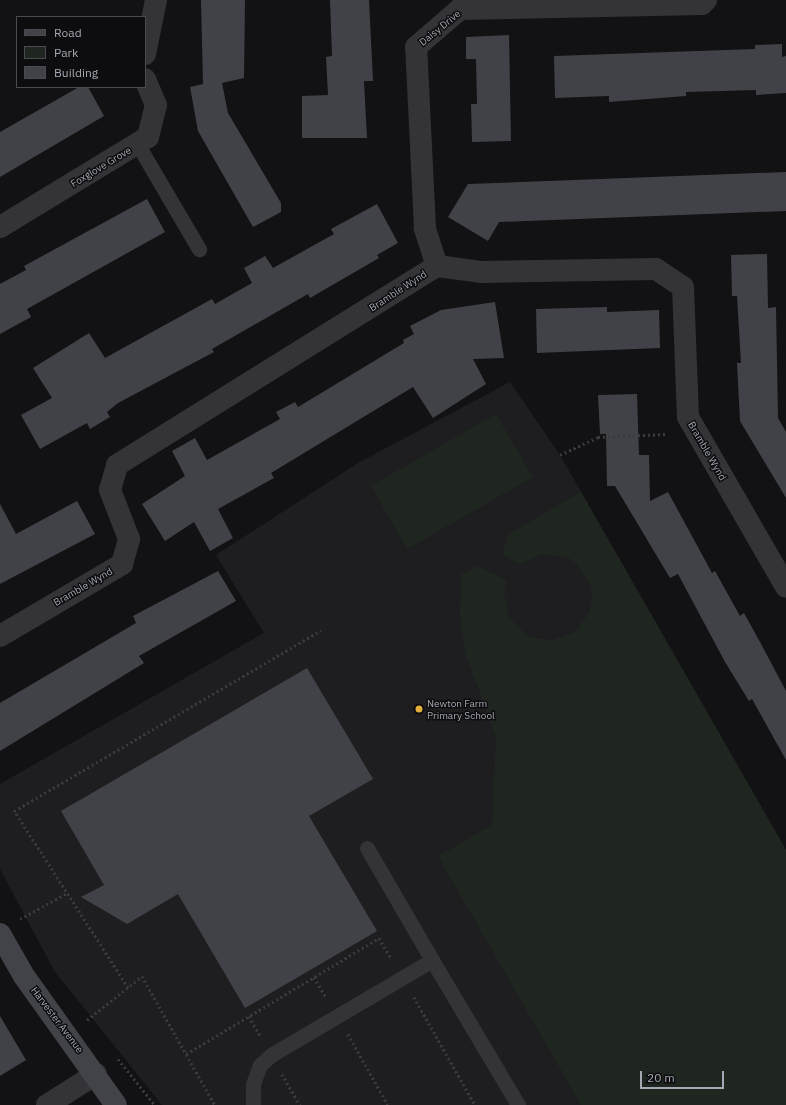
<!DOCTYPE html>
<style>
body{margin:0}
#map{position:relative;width:786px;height:1105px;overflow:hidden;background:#121214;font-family:"IBM Plex Sans",sans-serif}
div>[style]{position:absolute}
.built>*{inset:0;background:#1e1e21}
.green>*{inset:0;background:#1f2620}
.building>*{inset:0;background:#414247}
.path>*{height:2.5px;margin-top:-1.25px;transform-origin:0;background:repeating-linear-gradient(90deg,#3a3b3f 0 2px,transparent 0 5px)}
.lane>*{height:15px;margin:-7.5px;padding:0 7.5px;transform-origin:7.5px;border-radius:7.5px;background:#343438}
.street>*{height:22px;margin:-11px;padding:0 11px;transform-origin:11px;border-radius:11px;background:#343438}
.secondary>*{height:22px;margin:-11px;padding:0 11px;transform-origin:11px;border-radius:11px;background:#424348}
.dots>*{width:11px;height:11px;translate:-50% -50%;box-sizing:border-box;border:2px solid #0d0d0f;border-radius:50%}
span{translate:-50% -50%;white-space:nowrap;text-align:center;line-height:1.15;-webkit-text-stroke:3px #0d0d0f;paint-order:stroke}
.street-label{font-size:10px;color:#a5a9b3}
.poi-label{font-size:10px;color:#a5a9b3}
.left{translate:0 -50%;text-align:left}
.legend{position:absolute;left:16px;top:16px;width:130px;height:72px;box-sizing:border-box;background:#0d0d0f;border:1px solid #4a4b51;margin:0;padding:5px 7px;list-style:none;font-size:12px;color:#a5a9b3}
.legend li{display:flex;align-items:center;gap:8px;height:20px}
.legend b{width:20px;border:1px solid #4a4b51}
.scale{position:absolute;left:640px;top:1071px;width:84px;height:18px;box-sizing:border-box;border:2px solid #a5a9b3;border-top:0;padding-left:5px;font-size:12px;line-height:14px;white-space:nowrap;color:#a5a9b3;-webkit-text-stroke:3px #0d0d0f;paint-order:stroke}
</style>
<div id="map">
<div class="built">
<div style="clip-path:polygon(510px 382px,560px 455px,786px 850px,786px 1105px,162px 1105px,55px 972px,0 869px,0 784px,264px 633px,216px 555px,358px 463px)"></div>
</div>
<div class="green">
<div style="clip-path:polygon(496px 414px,533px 477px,407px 549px,371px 486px)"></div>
<div style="clip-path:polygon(581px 492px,786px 850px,786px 1105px,581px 1105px,438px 856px,492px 825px,496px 737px,466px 655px,460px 616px,461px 575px,477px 566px,507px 580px,504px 593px,509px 618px,527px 636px,551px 641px,575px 632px,590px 611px,592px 599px,591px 586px,577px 564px,567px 557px,542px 554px,519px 564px,502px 554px,509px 534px)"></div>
</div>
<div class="building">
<div style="clip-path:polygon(201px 0,245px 0,244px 78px,222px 83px,228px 113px,281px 203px,281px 212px,253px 227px,198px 131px,190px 87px,203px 84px)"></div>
<div style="clip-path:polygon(330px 0,369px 0,373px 81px,364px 81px,367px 138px,302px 138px,302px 96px,328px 95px,326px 57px,332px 56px)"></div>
<div style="clip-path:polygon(509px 35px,511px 141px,472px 142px,471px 104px,477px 104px,476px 59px,466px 59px,466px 37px)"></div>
<div style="clip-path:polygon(782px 44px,782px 57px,786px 56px,786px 93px,756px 95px,756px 90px,686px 92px,686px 96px,609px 102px,609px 96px,555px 98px,554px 56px,755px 49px,755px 45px)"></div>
<div style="clip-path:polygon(79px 87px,88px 87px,104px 116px,0 177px,0 132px)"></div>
<div style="clip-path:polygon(786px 172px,786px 211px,499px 222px,488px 241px,448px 217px,468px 184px)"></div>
<div style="clip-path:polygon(147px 199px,165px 232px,27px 309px,31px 317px,0 334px,0 284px,26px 270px,24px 266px)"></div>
<div style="clip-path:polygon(377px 204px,398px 243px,377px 255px,379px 258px,310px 298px,308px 294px,212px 349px,214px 352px,118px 403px,107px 412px,110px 417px,90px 429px,87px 423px,40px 449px,21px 415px,52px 398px,33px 368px,89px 333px,105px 358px,212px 299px,215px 304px,252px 283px,244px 268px,265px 256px,273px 268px,334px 234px,331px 229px)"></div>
<div style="clip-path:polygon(767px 254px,768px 308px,776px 307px,778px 418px,786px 432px,786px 498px,740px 421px,737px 363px,741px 363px,737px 296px,732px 296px,731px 255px)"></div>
<div style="clip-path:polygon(495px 302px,504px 358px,473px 359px,486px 384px,433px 418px,413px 387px,271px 473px,274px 478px,218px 509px,233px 538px,210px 551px,194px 522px,165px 541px,142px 504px,185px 476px,172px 451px,195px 438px,207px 460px,280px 419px,276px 412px,295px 402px,298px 407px,404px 343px,403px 340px,414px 334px,410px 326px,441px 310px)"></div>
<div style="clip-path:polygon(607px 307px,607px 312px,659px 310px,660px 348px,537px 353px,536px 309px)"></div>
<div style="clip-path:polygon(637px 394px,639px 455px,649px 455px,650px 501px,668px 492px,712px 573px,715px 571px,740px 616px,744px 613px,760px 642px,786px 691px,786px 760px,752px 699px,749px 701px,725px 662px,678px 574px,670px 578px,615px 486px,607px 486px,606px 434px,600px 434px,598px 395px)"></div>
<div style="clip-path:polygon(77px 501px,95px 534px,0 584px,0 504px,16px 534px)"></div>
<div style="clip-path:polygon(218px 571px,236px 601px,139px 656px,144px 663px,0 751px,0 703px,136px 623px,133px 616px)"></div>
<div style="clip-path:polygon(307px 668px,373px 779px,309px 816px,377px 931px,245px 1008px,178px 894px,127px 924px,81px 897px,104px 885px,61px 811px)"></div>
<div style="clip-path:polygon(0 1016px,26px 1060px,0 1076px)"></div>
</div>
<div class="path">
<div style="left:560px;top:455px;width:42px;rotate:-25.3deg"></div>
<div style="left:598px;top:437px;width:69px;rotate:-2.5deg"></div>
<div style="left:20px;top:919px;width:54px;rotate:-29deg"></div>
<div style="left:314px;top:977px;width:23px;rotate:59deg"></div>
<div style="left:128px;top:988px;width:211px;rotate:-122.8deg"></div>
<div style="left:14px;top:811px;width:356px;rotate:-30.5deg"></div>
<div style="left:414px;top:997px;width:124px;rotate:60.5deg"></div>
<div style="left:249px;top:1016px;width:22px;rotate:60deg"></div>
<div style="left:87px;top:1020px;width:70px;rotate:-38.7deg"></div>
<div style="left:142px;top:976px;width:148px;rotate:60.5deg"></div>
<div style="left:348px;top:1034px;width:81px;rotate:60.6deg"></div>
<div style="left:186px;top:1054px;width:225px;rotate:-31deg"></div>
<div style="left:379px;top:938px;width:23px;rotate:59deg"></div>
<div style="left:118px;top:1059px;width:59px;rotate:51.2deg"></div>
<div style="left:282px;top:1074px;width:36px;rotate:60deg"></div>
</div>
<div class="lane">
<div style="left:138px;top:145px;width:121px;rotate:59.6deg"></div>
<div style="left:367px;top:848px;width:129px;rotate:59.9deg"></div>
<div style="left:253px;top:1105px;width:21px;rotate:-90deg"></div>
<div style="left:253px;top:1084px;width:20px;rotate:-70deg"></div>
<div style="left:260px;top:1065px;width:15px;rotate:-42deg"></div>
<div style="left:271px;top:1055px;width:187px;rotate:-30.5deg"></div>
<div style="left:432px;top:960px;width:169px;rotate:59.3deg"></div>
</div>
<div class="street">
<div style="left:145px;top:54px;width:55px;rotate:-78.5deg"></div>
<div style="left:0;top:227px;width:173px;rotate:-31.3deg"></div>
<div style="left:148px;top:137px;width:33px;rotate:-76deg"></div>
<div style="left:156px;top:105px;width:28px;rotate:-113deg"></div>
<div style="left:437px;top:266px;width:40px;rotate:-108deg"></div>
<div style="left:425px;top:228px;width:181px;rotate:-92.8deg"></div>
<div style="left:416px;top:47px;width:58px;rotate:-40.8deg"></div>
<div style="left:460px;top:9px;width:242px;rotate:-1.2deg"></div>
<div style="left:702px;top:4px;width:6px;rotate:-45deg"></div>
<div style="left:0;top:636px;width:142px;rotate:-30.5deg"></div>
<div style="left:122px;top:564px;width:26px;rotate:-74deg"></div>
<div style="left:129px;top:539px;width:53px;rotate:-111.2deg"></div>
<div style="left:110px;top:490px;width:26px;rotate:-74deg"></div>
<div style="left:117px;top:465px;width:377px;rotate:-31.9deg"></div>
<div style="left:437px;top:266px;width:44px;rotate:7.8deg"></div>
<div style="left:481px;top:272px;width:175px;rotate:-1deg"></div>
<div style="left:656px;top:269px;width:32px;rotate:34deg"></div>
<div style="left:683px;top:287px;width:130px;rotate:87.8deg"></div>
<div style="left:688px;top:417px;width:196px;rotate:60deg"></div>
<div style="left:47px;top:1105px;width:58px;rotate:-32.3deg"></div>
</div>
<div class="secondary">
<div style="left:0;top:934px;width:48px;rotate:60.3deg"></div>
<div style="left:24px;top:976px;width:158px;rotate:54.5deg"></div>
</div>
<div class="dots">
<div style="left:419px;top:709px;background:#e5b039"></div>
</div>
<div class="street-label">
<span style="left:440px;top:28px;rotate:-39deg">Daisy Drive</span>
<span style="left:101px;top:167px;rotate:-31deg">Foxglove Grove</span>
<span style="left:398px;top:291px;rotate:-33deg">Bramble Wynd</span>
<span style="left:707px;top:451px;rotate:60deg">Bramble Wynd</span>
<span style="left:83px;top:587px;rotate:-30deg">Bramble Wynd</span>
<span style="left:57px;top:1020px;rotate:53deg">Harvester Avenue</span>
</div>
<div class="poi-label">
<span class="left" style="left:427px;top:709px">Newton Farm<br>Primary School</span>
</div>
<ul class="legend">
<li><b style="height:5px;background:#424348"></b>Road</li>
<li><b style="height:11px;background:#1f2620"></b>Park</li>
<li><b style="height:11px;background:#414247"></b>Building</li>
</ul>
<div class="scale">20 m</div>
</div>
